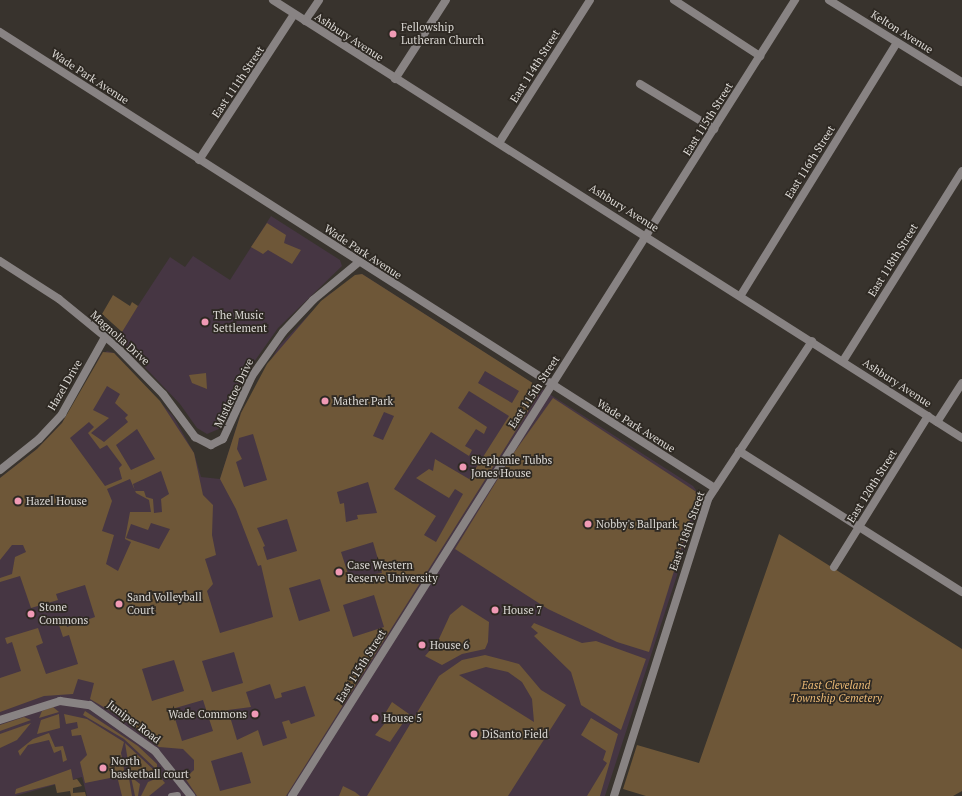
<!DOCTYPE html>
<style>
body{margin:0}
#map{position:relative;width:962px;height:796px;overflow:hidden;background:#38332d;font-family:"PT Serif",serif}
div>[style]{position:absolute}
.education>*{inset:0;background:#463643}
.green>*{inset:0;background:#6e5738}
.pedestrian>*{height:7px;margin:-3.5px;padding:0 3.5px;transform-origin:3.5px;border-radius:3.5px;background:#888383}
.minor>*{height:8px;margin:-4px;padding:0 4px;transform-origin:4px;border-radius:4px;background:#888383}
.tertiary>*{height:8px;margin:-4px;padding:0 4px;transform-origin:4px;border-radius:4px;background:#888383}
.dots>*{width:11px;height:11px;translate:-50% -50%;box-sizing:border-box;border:2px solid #2e2923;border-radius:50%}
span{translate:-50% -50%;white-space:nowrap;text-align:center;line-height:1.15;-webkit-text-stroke:3.5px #2e2923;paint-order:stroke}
.poi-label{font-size:11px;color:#dcd9d5}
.left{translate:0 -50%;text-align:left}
.right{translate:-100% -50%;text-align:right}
.street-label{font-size:11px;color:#dcd9d5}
.park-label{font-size:11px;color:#ebb975;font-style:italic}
</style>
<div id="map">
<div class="education">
<div style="clip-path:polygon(271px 216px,340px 260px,342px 266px,278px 328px,249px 369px,221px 428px,207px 434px,197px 428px,180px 404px,117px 338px,170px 257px,185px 267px,193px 256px,230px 280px)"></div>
<div style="clip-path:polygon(362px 274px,693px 486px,699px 494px,700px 505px,605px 796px,87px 796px,82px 777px,15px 796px,0 796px,0 478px,37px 449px,62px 423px,86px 386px,100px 356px,107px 351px,114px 353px,173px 416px,194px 453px,201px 477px,220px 479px,241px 413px,279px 346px,328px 295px)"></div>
</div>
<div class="green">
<div style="clip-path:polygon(267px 223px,286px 235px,284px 243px,301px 250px,292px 264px,268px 250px,263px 254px,251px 247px)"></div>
<div style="clip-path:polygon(evenodd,362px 274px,542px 389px,286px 796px,197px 796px,185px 778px,194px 770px,194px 760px,183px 749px,159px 747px,129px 722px,90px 699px,94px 683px,78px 679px,73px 694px,44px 696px,0 712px,0 678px,21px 671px,12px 642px,7px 644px,5px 638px,38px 628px,43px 643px,36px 646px,46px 674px,78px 664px,69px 635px,63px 637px,58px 622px,64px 619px,67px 627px,95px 617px,85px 585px,56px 594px,58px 600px,31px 608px,20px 576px,0 582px,0 578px,12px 574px,15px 557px,26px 552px,23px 545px,12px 545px,0 560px,0 478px,37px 449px,62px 423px,103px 352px,114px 353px,160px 401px,194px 453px,203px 495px,213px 505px,212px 535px,216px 555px,205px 559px,213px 584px,207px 591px,220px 633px,273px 617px,261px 565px,258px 566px,236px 509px,220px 479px,241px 413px,267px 364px,321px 301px,355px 275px,362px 274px,485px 371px,519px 391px,512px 403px,478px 383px,485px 371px,362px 274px,107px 386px,120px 394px,115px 403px,128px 415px,125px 418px,128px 422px,104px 442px,91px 433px,109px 418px,93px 410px,107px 386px,362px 274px,469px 391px,509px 416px,469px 479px,435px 459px,433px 471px,429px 469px,416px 478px,449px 498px,455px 489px,463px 494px,436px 542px,424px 535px,436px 516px,394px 489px,431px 432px,469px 456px,472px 450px,465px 446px,476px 429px,484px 434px,487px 427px,458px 408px,469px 391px,362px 274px,384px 412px,394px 416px,383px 440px,373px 436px,384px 412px,362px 274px,89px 422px,94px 427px,88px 433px,100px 449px,107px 445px,122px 465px,119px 468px,122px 479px,105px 486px,70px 438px,89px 422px,362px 274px,137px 429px,155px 459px,131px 470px,116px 445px,137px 429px,362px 274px,253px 434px,267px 480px,244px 487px,236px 462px,242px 459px,237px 449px,239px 438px,253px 434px,362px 274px,161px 471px,169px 494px,161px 499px,162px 512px,154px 513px,153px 499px,146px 497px,144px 491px,135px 491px,133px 484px,161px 471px,362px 274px,130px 479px,136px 493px,149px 500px,151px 512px,130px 512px,125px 539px,131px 542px,118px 571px,106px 564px,114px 535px,102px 531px,112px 501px,107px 489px,130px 479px,362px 274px,368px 482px,377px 513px,357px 515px,358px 519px,346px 522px,344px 503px,340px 504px,337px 492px,368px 482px,362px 274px,287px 519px,297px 551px,267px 560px,263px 547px,265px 546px,257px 528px,287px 519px,362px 274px,151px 523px,170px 529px,159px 549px,126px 538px,131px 524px,148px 530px,151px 523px,362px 274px,373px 542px,382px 573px,363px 576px,364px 579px,351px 583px,341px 552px,373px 542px,362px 274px,320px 579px,330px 611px,299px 621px,289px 588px,320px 579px,362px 274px,374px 595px,384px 627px,353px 637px,343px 605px,374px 595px,362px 274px,234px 652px,243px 683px,212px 692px,202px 661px,234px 652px,362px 274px,174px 660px,184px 691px,152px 701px,142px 669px,174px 660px,362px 274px,270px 684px,275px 699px,282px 697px,281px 693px,305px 686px,315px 716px,291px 724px,289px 720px,282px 722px,287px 738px,263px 746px,258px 730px,237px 740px,228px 710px,251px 707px,246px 692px,270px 684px,362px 274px,203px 700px,213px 731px,182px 741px,172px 709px,203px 700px,362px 274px,242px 752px,251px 783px,220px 791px,211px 761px,242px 752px)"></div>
<div style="clip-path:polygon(113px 295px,130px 306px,132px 302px,138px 306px,122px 332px,102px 314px)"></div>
<div style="clip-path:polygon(206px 373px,207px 389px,192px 383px,189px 375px)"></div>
<div style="clip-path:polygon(553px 398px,698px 493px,649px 652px,617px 642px,548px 609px,455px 549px,513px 454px)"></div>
<div style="clip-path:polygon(779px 534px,962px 649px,962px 791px,953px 796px,646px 796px,623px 789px,637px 745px,699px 763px)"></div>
<div style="clip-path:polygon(462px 605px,489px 622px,488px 642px,485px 649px,462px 654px,442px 665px,425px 656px,438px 641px,450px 615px)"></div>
<div style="clip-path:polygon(534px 623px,582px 643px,596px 641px,646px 659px,621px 730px,581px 705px,571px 672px,534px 636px,538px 633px,531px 627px)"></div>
<div style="clip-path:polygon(evenodd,485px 655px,519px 664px,541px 690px,566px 705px,508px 796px,367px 796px,439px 676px,462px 660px,485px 655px,486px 667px,508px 672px,522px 682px,532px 699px,534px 722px,459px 675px,486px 667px)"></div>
<div style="clip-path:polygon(392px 702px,409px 714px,390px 742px,375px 735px,390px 717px,386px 712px)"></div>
<div style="clip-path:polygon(53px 707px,59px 712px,39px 718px,42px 711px)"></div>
<div style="clip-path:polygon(85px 711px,138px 746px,157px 764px,157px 770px,124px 739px,83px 715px)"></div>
<div style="clip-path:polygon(59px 714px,60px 728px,37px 734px,41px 720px)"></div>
<div style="clip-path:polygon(64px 714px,87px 719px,124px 742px,121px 753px,125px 775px,85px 783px,80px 762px,87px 755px,81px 735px,72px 736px,71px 730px,78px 728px,77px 722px,66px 724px)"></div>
<div style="clip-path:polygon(24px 717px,31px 720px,0 731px,0 725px)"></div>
<div style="clip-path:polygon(591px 718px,618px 734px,600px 796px,587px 796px,607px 763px,603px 760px,606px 751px,581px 735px)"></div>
<div style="clip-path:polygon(31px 723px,17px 740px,0 748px,0 734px)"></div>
<div style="clip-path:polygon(49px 733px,55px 747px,63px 746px,67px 760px,63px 762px,61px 750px,54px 753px,49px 740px,28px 745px,20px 756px,18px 751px,33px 739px)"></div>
<div style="clip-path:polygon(125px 743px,156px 772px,155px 774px,140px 778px,130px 773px)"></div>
<div style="clip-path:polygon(71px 769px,73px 780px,60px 783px,77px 779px,82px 786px,73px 788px,73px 793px,85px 792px,86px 796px,71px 796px,70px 791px,57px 793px,55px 784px,15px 794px,16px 789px)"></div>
<div style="clip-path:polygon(131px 777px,140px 784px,138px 796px,135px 796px)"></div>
<div style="clip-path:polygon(160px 777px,165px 783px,149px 796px,141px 796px,148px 782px)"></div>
<div style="clip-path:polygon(129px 778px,132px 796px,122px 796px,118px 780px)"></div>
<div style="clip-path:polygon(343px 786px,355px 792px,360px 796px,339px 796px)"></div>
</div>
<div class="pedestrian">
<div style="left:171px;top:796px;width:6px;rotate:-9deg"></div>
</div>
<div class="minor">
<div style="left:674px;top:0;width:103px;rotate:33.1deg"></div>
<div style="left:829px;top:0;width:156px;rotate:31.7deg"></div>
<div style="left:305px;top:21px;width:25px;rotate:-56deg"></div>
<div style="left:395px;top:79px;width:94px;rotate:-57.2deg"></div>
<div style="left:640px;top:84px;width:87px;rotate:31.3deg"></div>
<div style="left:499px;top:143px;width:169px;rotate:-57.5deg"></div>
<div style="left:199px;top:160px;width:174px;rotate:-56.9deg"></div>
<div style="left:0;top:261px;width:70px;rotate:32.8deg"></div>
<div style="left:59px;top:299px;width:71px;rotate:39.3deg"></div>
<div style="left:114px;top:344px;width:70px;rotate:45.6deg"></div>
<div style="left:163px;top:394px;width:54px;rotate:53.3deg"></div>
<div style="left:195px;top:437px;width:18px;rotate:27deg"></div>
<div style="left:211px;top:445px;width:13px;rotate:-27deg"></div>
<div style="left:223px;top:439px;width:69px;rotate:-65.3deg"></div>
<div style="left:252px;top:376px;width:54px;rotate:-54.8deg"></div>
<div style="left:283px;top:332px;width:44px;rotate:-46.8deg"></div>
<div style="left:313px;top:300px;width:60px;rotate:-39.6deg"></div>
<div style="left:741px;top:295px;width:297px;rotate:-58.3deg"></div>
<div style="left:843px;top:361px;width:224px;rotate:-57.9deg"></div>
<div style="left:937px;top:422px;width:46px;rotate:-57.3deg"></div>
<div style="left:739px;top:451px;width:264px;rotate:32.3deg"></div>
<div style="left:0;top:470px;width:50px;rotate:-38.5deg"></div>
<div style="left:39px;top:439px;width:34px;rotate:-47deg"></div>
<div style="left:62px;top:414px;width:88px;rotate:-60.8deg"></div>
<div style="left:834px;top:567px;width:178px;rotate:-58.1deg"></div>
<div style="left:0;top:720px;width:63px;rotate:-17.6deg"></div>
<div style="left:60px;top:701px;width:30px;rotate:8deg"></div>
<div style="left:90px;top:705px;width:80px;rotate:35.3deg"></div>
<div style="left:155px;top:751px;width:58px;rotate:51.3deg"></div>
<div style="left:292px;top:796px;width:942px;rotate:-57.71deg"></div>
</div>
<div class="tertiary">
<div style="left:273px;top:0;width:816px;rotate:32.44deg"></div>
<div style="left:0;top:32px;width:848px;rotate:32.53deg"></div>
<div style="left:614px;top:796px;width:312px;rotate:-72.4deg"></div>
<div style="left:708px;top:499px;width:189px;rotate:-56.6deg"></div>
</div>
<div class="dots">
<div style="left:393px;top:34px;background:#f09ab5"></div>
<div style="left:205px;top:322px;background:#f09ab5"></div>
<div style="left:325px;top:401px;background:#f09ab5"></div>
<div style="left:463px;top:467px;background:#f09ab5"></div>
<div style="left:18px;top:501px;background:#f09ab5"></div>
<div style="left:588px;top:524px;background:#f09ab5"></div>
<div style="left:339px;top:572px;background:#f09ab5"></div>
<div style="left:119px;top:604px;background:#f09ab5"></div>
<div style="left:495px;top:610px;background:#f09ab5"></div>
<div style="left:31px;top:614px;background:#f09ab5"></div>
<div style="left:422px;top:645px;background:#f09ab5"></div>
<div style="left:255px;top:714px;background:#f09ab5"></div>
<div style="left:375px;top:718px;background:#f09ab5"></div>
<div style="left:474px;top:734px;background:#f09ab5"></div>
<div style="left:103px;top:768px;background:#f09ab5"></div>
</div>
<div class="poi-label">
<span class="left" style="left:401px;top:34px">Fellowship<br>Lutheran Church</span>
<span class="left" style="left:213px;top:322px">The Music<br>Settlement</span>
<span class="left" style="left:333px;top:401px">Mather Park</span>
<span class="left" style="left:471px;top:467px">Stephanie Tubbs<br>Jones House</span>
<span class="left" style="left:26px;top:501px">Hazel House</span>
<span class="left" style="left:596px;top:524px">Nobby's Ballpark</span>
<span class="left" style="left:347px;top:572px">Case Western<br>Reserve University</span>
<span class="left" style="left:127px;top:604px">Sand Volleyball<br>Court</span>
<span class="left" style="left:39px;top:614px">Stone<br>Commons</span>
<span class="left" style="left:503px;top:610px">House 7</span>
<span class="left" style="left:430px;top:645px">House 6</span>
<span class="right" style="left:247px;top:714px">Wade Commons</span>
<span class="left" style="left:383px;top:718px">House 5</span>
<span class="left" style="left:482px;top:734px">DiSanto Field</span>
<span class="left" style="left:111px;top:768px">North<br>basketball court</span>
</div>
<div class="street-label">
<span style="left:902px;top:32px;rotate:32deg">Kelton Avenue</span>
<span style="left:349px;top:37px;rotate:33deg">Ashbury Avenue</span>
<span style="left:535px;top:66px;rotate:-58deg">East 114th Street</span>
<span style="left:90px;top:77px;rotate:33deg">Wade Park Avenue</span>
<span style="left:238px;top:82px;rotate:-56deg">East 111th Street</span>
<span style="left:708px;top:119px;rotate:-58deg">East 115th Street</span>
<span style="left:810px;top:162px;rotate:-58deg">East 116th Street</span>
<span style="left:624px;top:208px;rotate:32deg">Ashbury Avenue</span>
<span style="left:363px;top:252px;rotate:33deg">Wade Park Avenue</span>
<span style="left:893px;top:260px;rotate:-58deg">East 118th Street</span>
<span style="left:120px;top:338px;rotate:42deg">Magnolia Drive</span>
<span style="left:897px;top:383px;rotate:33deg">Ashbury Avenue</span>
<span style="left:65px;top:385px;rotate:-60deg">Hazel Drive</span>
<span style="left:534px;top:392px;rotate:-57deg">East 115th Street</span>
<span style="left:234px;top:393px;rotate:-64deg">Mistletoe Drive</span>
<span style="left:636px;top:426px;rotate:32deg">Wade Park Avenue</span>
<span style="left:872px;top:486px;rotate:-58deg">East 120th Street</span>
<span style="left:687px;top:531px;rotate:-70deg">East 118th Street</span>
<span style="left:361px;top:666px;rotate:-58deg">East 115th Street</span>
<span style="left:134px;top:722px;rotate:37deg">Juniper Road</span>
</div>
<div class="park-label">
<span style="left:836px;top:692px">East Cleveland<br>Township Cemetery</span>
</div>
</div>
